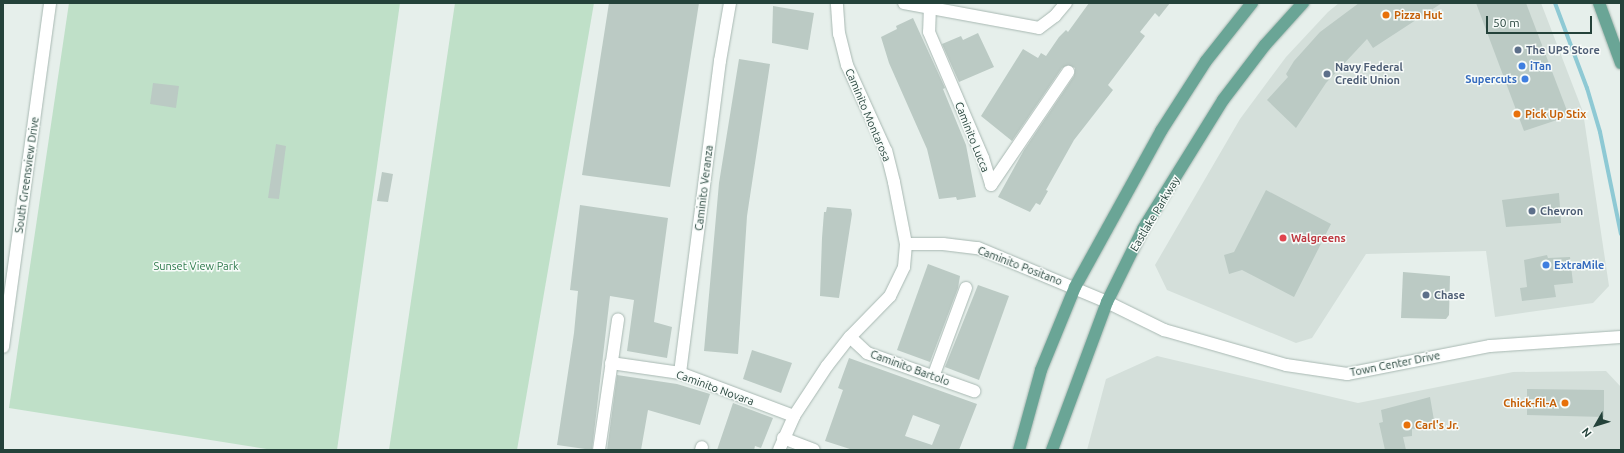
<!DOCTYPE html>
<style>
body{margin:0}
#map{position:relative;width:1624px;height:453px;overflow:hidden;background:#e6efeb;font-family:Ubuntu,sans-serif}
div>[style]{position:absolute}
.built>*{inset:0;background:#d4dfda}
.green>*{inset:0;background:#bfe0c8}
.stream>*{height:4px;margin:-2px;padding:0 2px;transform-origin:2px;border-radius:2px;background:#8ec9d4}
.building>*{inset:0;background:#bbcac4}
.roads{filter:drop-shadow(0 0 1px #a8b8b2) drop-shadow(0 0 1px #a8b8b2)}
.minor>*{height:12px;margin:-6px;padding:0 6px;transform-origin:6px;border-radius:6px;background:#fff}
.tertiary>*{height:12px;margin:-6px;padding:0 6px;transform-origin:6px;border-radius:6px;background:#fff}
.primary>*{height:12px;margin:-6px;padding:0 6px;transform-origin:6px;border-radius:6px;background:#6aa596}
.dots>*{width:11px;height:11px;translate:-50% -50%;box-sizing:border-box;border:2px solid #f7fbf9;border-radius:50%}
span{translate:-50% -50%;white-space:nowrap;text-align:center;line-height:1.15;-webkit-text-stroke:3px #f7fbf9;paint-order:stroke}
.food-label{font-size:11px;color:#c56008;font-weight:700}
.left{translate:0 -50%;text-align:left}
.right{translate:-100% -50%;text-align:right}
.service-label{font-size:11px;color:#4e5e75;font-weight:700}
.shop-label{font-size:11px;color:#366cbe;font-weight:700}
.street-label{font-size:11px;color:#24423a}
.health-label{font-size:11px;color:#be3a42;font-weight:700}
.park-label{font-size:11px;color:#2d7a4b}
.frame{position:absolute;inset:0;border:4px solid #24423a;pointer-events:none}
.north{position:absolute;left:1576px;top:405px;width:40px;height:40px;-webkit-text-stroke:3px #f7fbf9;paint-order:stroke;rotate:231deg;font-size:11px;font-weight:700;line-height:16px;text-align:center;color:#24423a}
.north::after{content:'';display:block;margin:auto;width:14px;height:18px;background:#24423a;clip-path:polygon(50% 0,100% 100%,50% 72%,0 100%)}
.scale{position:absolute;left:1486px;top:16px;width:106px;height:18px;box-sizing:border-box;border:2px solid #24423a;border-top:0;padding-left:5px;font-size:12px;line-height:14px;white-space:nowrap;color:#24423a;-webkit-text-stroke:3px #f7fbf9;paint-order:stroke}
</style>
<div id="map">
<div class="built">
<div style="clip-path:polygon(1339px 3px,1541px 3px,1583px 112px,1609px 286px,1593px 303px,1495px 317px,1486px 251px,1366px 254px,1312px 338px,1296px 343px,1167px 290px,1155px 265px,1240px 119px,1286px 57px,1328px 12px)"></div>
<div style="clip-path:polygon(1157px 356px,1358px 403px,1513px 372px,1606px 371px,1621px 387px,1620px 450px,1087px 450px,1106px 379px)"></div>
</div>
<div class="green">
<div style="clip-path:polygon(69px 3px,400px 3px,337px 450px,273px 450px,9px 408px)"></div>
<div style="clip-path:polygon(455px 3px,594px 3px,517px 450px,389px 450px)"></div>
</div>
<div class="stream">
<div style="left:1555px;top:3px;width:91px;rotate:69.4deg"></div>
<div style="left:1587px;top:88px;width:46px;rotate:73.5deg"></div>
<div style="left:1600px;top:132px;width:104px;rotate:78.4deg"></div>
</div>
<div class="building">
<div style="clip-path:polygon(609px 3px,699px 3px,670px 187px,582px 175px)"></div>
<div style="clip-path:polygon(1089px 3px,1170px 3px,1159px 17px,1155px 13px,1140px 32px,1145px 36px,1108px 85px,1113px 90px,1074px 140px,1046px 190px,1048px 191px,1040px 205px,1036px 203px,1030px 212px,998px 197px,1024px 150px,1074px 76px,1075px 68px,1068px 65px,1062px 68px,1012px 141px,981px 116px,1023px 49px,1038px 58px,1041px 53px,1046px 56px,1059px 37px,1066px 30px,1068px 32px)"></div>
<div style="clip-path:polygon(1359px 3px,1442px 3px,1373px 48px,1367px 39px,1326px 83px,1296px 128px,1267px 100px,1288px 77px,1286px 74px,1294px 61px,1320px 32px)"></div>
<div style="clip-path:polygon(1476px 3px,1526px 3px,1569px 116px,1524px 131px)"></div>
<div style="clip-path:polygon(773px 6px,814px 13px,808px 50px,772px 43px)"></div>
<div style="clip-path:polygon(913px 18px,945px 88px,943px 89px,966px 145px,976px 197px,957px 200px,956px 197px,939px 199px,927px 149px,889px 63px,881px 37px,897px 29px,896px 26px)"></div>
<div style="clip-path:polygon(978px 33px,994px 67px,959px 82px,942px 44px,961px 36px,963px 40px)"></div>
<div style="clip-path:polygon(739px 59px,770px 64px,747px 216px,738px 354px,704px 351px,719px 183px)"></div>
<div style="clip-path:polygon(153px 83px,179px 86px,176px 108px,150px 104px)"></div>
<div style="clip-path:polygon(276px 144px,286px 146px,279px 199px,268px 198px)"></div>
<div style="clip-path:polygon(382px 172px,393px 174px,388px 202px,377px 201px)"></div>
<div style="clip-path:polygon(1266px 190px,1331px 224px,1294px 297px,1242px 270px,1229px 274px,1224px 255px,1234px 252px)"></div>
<div style="clip-path:polygon(1559px 193px,1561px 223px,1506px 227px,1502px 200px)"></div>
<div style="clip-path:polygon(580px 205px,668px 218px,654px 322px,672px 327px,667px 358px,627px 351px,634px 300px,610px 296px,592px 450px,557px 445px,574px 333px,578px 291px,570px 290px)"></div>
<div style="clip-path:polygon(827px 207px,851px 209px,852px 214px,839px 298px,820px 296px,822px 238px,824px 212px,826px 212px)"></div>
<div style="clip-path:polygon(1547px 255px,1548px 258px,1570px 257px,1573px 283px,1554px 285px,1556px 297px,1522px 301px,1520px 288px,1527px 287px,1524px 260px)"></div>
<div style="clip-path:polygon(928px 264px,960px 276px,958px 288px,930px 362px,897px 350px)"></div>
<div style="clip-path:polygon(1403px 272px,1450px 276px,1449px 315px,1446px 319px,1401px 318px)"></div>
<div style="clip-path:polygon(978px 285px,1009px 296px,979px 380px,945px 367px)"></div>
<div style="clip-path:polygon(752px 350px,792px 363px,781px 393px,743px 379px)"></div>
<div style="clip-path:polygon(evenodd,849px 358px,977px 404px,959px 450px,853px 450px,825px 441px,843px 390px,838px 388px,849px 358px,913px 415px,940px 425px,932px 445px,905px 436px,913px 415px)"></div>
<div style="clip-path:polygon(617px 375px,677px 384px,710px 394px,700px 425px,648px 410px,641px 450px,607px 450px)"></div>
<div style="clip-path:polygon(1527px 389px,1604px 390px,1604px 417px,1527px 415px)"></div>
<div style="clip-path:polygon(1430px 397px,1435px 426px,1412px 429px,1412px 436px,1403px 437px,1406px 450px,1385px 450px,1379px 423px,1383px 422px,1381px 410px)"></div>
<div style="clip-path:polygon(733px 403px,773px 418px,761px 448px,755px 446px,754px 450px,717px 450px)"></div>
</div>
<div class="roads">
<div class="minor">
<div style="left:904px;top:3px;width:137px;rotate:10.5deg"></div>
<div style="left:1039px;top:28px;width:20px;rotate:-37deg"></div>
<div style="left:1055px;top:16px;width:17px;rotate:-50deg"></div>
<div style="left:930px;top:6px;width:26px;rotate:92deg"></div>
<div style="left:929px;top:32px;width:137px;rotate:66.8deg"></div>
<div style="left:983px;top:158px;width:28px;rotate:73deg"></div>
<div style="left:991px;top:185px;width:137px;rotate:-55.7deg"></div>
<div style="left:906px;top:244px;width:37px"></div>
<div style="left:943px;top:244px;width:35px;rotate:7deg"></div>
<div style="left:978px;top:248px;width:140px;rotate:22.7deg"></div>
<div style="left:850px;top:337px;width:23px;rotate:43deg"></div>
<div style="left:867px;top:353px;width:114px;rotate:19.6deg"></div>
<div style="left:611px;top:363px;width:70px;rotate:8.2deg"></div>
<div style="left:680px;top:373px;width:122px;rotate:20.7deg"></div>
<div style="left:680px;top:373px;width:315px;rotate:-82.7deg"></div>
<div style="left:720px;top:61px;width:59px;rotate:-80.2deg"></div>
<div style="left:933px;top:377px;width:95px;rotate:-69.7deg"></div>
<div style="left:783px;top:438px;width:33px;rotate:21deg"></div>
<div style="left:599px;top:450px;width:132px;rotate:-81.7deg"></div>
<div style="left:701px;top:450px;width:3px;rotate:-72deg"></div>
<div style="left:779px;top:450px;width:37px;rotate:-66deg"></div>
<div style="left:794px;top:416px;width:60px;rotate:-56.6deg"></div>
<div style="left:827px;top:366px;width:37px;rotate:-52deg"></div>
<div style="left:850px;top:337px;width:57px;rotate:-45.7deg"></div>
<div style="left:890px;top:296px;width:32px;rotate:-64deg"></div>
<div style="left:904px;top:267px;width:23px;rotate:-85deg"></div>
<div style="left:906px;top:244px;width:63px;rotate:-101deg"></div>
<div style="left:894px;top:182px;width:32px;rotate:-104deg"></div>
<div style="left:886px;top:151px;width:94px;rotate:-114.4deg"></div>
<div style="left:847px;top:65px;width:32px;rotate:-104deg"></div>
<div style="left:839px;top:34px;width:31px;rotate:-94deg"></div>
</div>
<div class="tertiary">
<div style="left:1107px;top:302px;width:64px;rotate:26.2deg"></div>
<div style="left:1164px;top:330px;width:127px;rotate:16deg"></div>
<div style="left:1286px;top:365px;width:62px;rotate:8.4deg"></div>
<div style="left:1347px;top:374px;width:146px;rotate:-11.1deg"></div>
<div style="left:1490px;top:346px;width:131px;rotate:-3.9deg"></div>
<div style="left:3px;top:347px;width:347px;rotate:-82.2deg"></div>
</div>
<div class="primary">
<div style="left:1599px;top:3px;width:64px;rotate:69.9deg"></div>
<div style="left:1019px;top:450px;width:83px;rotate:-74.6deg"></div>
<div style="left:1041px;top:370px;width:90px;rotate:-67.7deg"></div>
<div style="left:1075px;top:287px;width:178px;rotate:-61.1deg"></div>
<div style="left:1161px;top:131px;width:83px;rotate:-57.3deg"></div>
<div style="left:1206px;top:61px;width:74px;rotate:-51.6deg"></div>
<div style="left:1052px;top:450px;width:158px;rotate:-69.6deg"></div>
<div style="left:1107px;top:302px;width:81px;rotate:-63.7deg"></div>
<div style="left:1143px;top:229px;width:152px;rotate:-58.2deg"></div>
<div style="left:1223px;top:100px;width:69px;rotate:-52.6deg"></div>
<div style="left:1265px;top:45px;width:57px;rotate:-47.9deg"></div>
</div>
</div>
<div class="dots">
<div style="left:1386px;top:15px;background:#e8710a"></div>
<div style="left:1518px;top:50px;background:#5c6f8a"></div>
<div style="left:1522px;top:66px;background:#3f7fe0"></div>
<div style="left:1327px;top:74px;background:#5c6f8a"></div>
<div style="left:1525px;top:79px;background:#3f7fe0"></div>
<div style="left:1517px;top:114px;background:#e8710a"></div>
<div style="left:1532px;top:211px;background:#5c6f8a"></div>
<div style="left:1283px;top:238px;background:#e0444e"></div>
<div style="left:1546px;top:265px;background:#3f7fe0"></div>
<div style="left:1426px;top:295px;background:#5c6f8a"></div>
<div style="left:1565px;top:403px;background:#e8710a"></div>
<div style="left:1407px;top:425px;background:#e8710a"></div>
</div>
<div class="food-label">
<span class="left" style="left:1394px;top:15px">Pizza Hut</span>
<span class="left" style="left:1525px;top:114px">Pick Up Stix</span>
<span class="right" style="left:1557px;top:403px">Chick-fil-A</span>
<span class="left" style="left:1415px;top:425px">Carl's Jr.</span>
</div>
<div class="service-label">
<span class="left" style="left:1526px;top:50px">The UPS Store</span>
<span class="left" style="left:1335px;top:74px">Navy Federal<br>Credit Union</span>
<span class="left" style="left:1540px;top:211px">Chevron</span>
<span class="left" style="left:1434px;top:295px">Chase</span>
</div>
<div class="shop-label">
<span class="left" style="left:1530px;top:66px">iTan</span>
<span class="right" style="left:1517px;top:79px">Supercuts</span>
<span class="left" style="left:1554px;top:265px">ExtraMile</span>
</div>
<div class="street-label">
<span style="left:868px;top:115px;rotate:67deg">Caminito Montarosa</span>
<span style="left:972px;top:137px;rotate:68deg">Caminito Lucca</span>
<span style="left:27px;top:175px;rotate:-82deg">South Greensview Drive</span>
<span style="left:704px;top:188px;rotate:-83deg">Caminito Veranza</span>
<span style="left:1155px;top:214px;rotate:-59deg">Eastlake Parkway</span>
<span style="left:1020px;top:266px;rotate:21deg">Caminito Positano</span>
<span style="left:1395px;top:364px;rotate:-11deg">Town Center Drive</span>
<span style="left:910px;top:368px;rotate:20deg">Caminito Bartolo</span>
<span style="left:715px;top:388px;rotate:20deg">Caminito Novara</span>
</div>
<div class="health-label">
<span class="left" style="left:1291px;top:238px">Walgreens</span>
</div>
<div class="park-label">
<span style="left:196px;top:266px">Sunset View Park</span>
</div>
<div class="frame"></div>
<div class="north">N</div>
<div class="scale">50 m</div>
</div>
